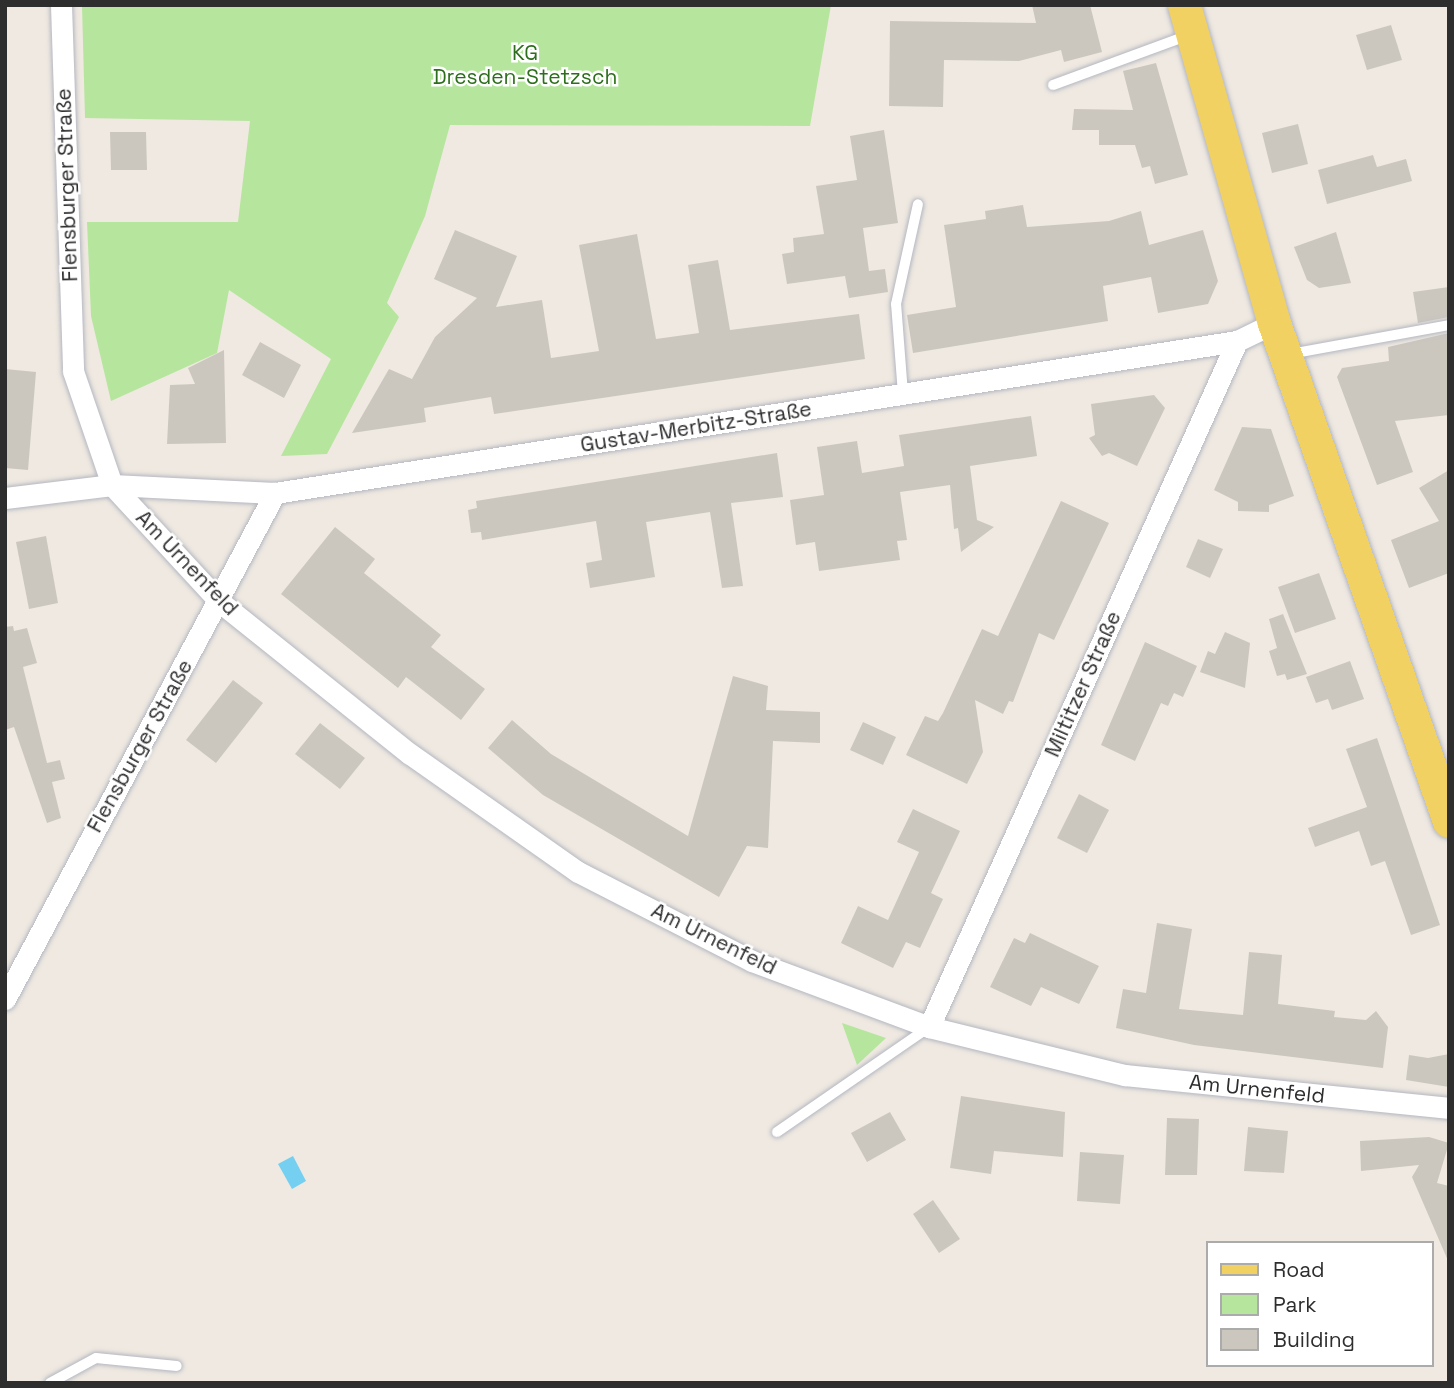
<!DOCTYPE html>
<meta charset="utf-8">
<style>
body{margin:0}
#map{position:relative;width:1454px;height:1388px;overflow:hidden;background:#efe9e1;font-family:"Space Grotesk",sans-serif}
div>[style]{position:absolute}
.green>*{inset:0;background:#b6e59e}
.water>*{inset:0;background:#75cff0}
.building>*{inset:0;background:#cbc7bf}
.roads{filter:drop-shadow(0 0 2px #b4b7c1) drop-shadow(0 0 2px #b4b7c1)}
.lane>*{height:10px;margin:-5px;padding:0 5px;transform-origin:5px;border-radius:5px;background:#fff}
.street>*{height:21px;margin:-10.5px;padding:0 10.5px;transform-origin:10.5px;border-radius:10.5px;background:#fff}
.primary>*{height:33px;margin:-16.5px;padding:0 16.5px;transform-origin:16.5px;border-radius:16.5px;background:#f2d163}
span{translate:-50% -50%;white-space:nowrap;text-align:center;line-height:1.15;-webkit-text-stroke:5px #fff;paint-order:stroke}
.park-label{font-size:21px;color:#2c6e1b}
.street-label{font-size:21px;color:#2e2e2e}
.frame{position:absolute;inset:0;border:7px solid #2e2e2e;pointer-events:none}
.legend{position:absolute;left:1206px;top:1241px;width:228px;height:126px;box-sizing:border-box;background:#fff;border:2px solid #ababab;margin:0;padding:9px 12px;list-style:none;font-size:21px;color:#2e2e2e}
.legend li{display:flex;align-items:center;gap:14px;height:35px}
.legend b{width:35px;border:2px solid #ababab}
</style>
<div id="map">
<div class="green">
<div style="clip-path:polygon(82px 5px,831px 5px,810px 126px,450px 125px,425px 216px,387px 303px,399px 317px,327px 454px,281px 456px,331px 359px,229px 290px,217px 353px,111px 401px,91px 316px,87px 222px,238px 222px,250px 121px,85px 118px)"></div>
<div style="clip-path:polygon(842px 1023px,886px 1038px,857px 1065px)"></div>
</div>
<div class="water">
<div style="clip-path:polygon(293px 1156px,306px 1181px,292px 1189px,278px 1164px)"></div>
</div>
<div class="building">
<div style="clip-path:polygon(1032px 5px,1090px 5px,1102px 52px,1064px 62px,1061px 50px,1019px 61px,944px 60px,943px 107px,889px 106px,890px 21px,1036px 23px)"></div>
<div style="clip-path:polygon(1391px 25px,1402px 60px,1367px 70px,1356px 35px)"></div>
<div style="clip-path:polygon(1156px 63px,1188px 175px,1155px 184px,1150px 166px,1142px 168px,1135px 145px,1099px 145px,1099px 130px,1072px 130px,1074px 109px,1133px 110px,1123px 71px)"></div>
<div style="clip-path:polygon(1298px 124px,1308px 164px,1272px 173px,1262px 133px)"></div>
<div style="clip-path:polygon(884px 130px,898px 223px,863px 228px,869px 271px,885px 269px,888px 292px,849px 298px,845px 276px,787px 284px,782px 254px,794px 252px,793px 238px,824px 234px,816px 186px,857px 180px,850px 136px)"></div>
<div style="clip-path:polygon(110px 132px,146px 132px,147px 170px,111px 170px)"></div>
<div style="clip-path:polygon(1373px 155px,1377px 167px,1406px 159px,1412px 181px,1327px 204px,1318px 170px)"></div>
<div style="clip-path:polygon(1023px 205px,1027px 227px,1109px 221px,1141px 211px,1149px 245px,1203px 230px,1218px 281px,1208px 304px,1158px 313px,1151px 277px,1103px 286px,1108px 321px,913px 353px,907px 315px,956px 307px,944px 225px,986px 219px,985px 211px)"></div>
<div style="clip-path:polygon(455px 230px,517px 256px,496px 307px,542px 300px,551px 358px,599px 351px,579px 245px,637px 234px,656px 339px,699px 333px,688px 265px,718px 260px,730px 330px,859px 314px,865px 359px,494px 414px,491px 397px,424px 408px,426px 422px,352px 433px,389px 369px,412px 379px,435px 337px,477px 298px,434px 279px)"></div>
<div style="clip-path:polygon(1336px 232px,1351px 283px,1319px 288px,1307px 280px,1294px 247px)"></div>
<div style="clip-path:polygon(1449px 287px,1449px 317px,1418px 323px,1413px 292px)"></div>
<div style="clip-path:polygon(1449px 333px,1449px 415px,1395px 421px,1413px 472px,1377px 485px,1337px 377px,1342px 368px,1389px 361px,1388px 347px)"></div>
<div style="clip-path:polygon(260px 342px,301px 365px,284px 398px,242px 375px)"></div>
<div style="clip-path:polygon(224px 350px,226px 443px,167px 444px,170px 385px,195px 384px,188px 368px)"></div>
<div style="clip-path:polygon(5px 369px,36px 372px,28px 470px,5px 468px)"></div>
<div style="clip-path:polygon(1154px 395px,1165px 408px,1137px 466px,1109px 453px,1102px 456px,1089px 438px,1095px 435px,1091px 404px)"></div>
<div style="clip-path:polygon(1031px 416px,1037px 456px,970px 466px,977px 520px,994px 527px,961px 552px,958px 528px,954px 529px,950px 485px,900px 492px,907px 540px,897px 541px,900px 560px,819px 571px,815px 542px,796px 545px,790px 500px,824px 495px,817px 447px,857px 441px,862px 473px,904px 466px,899px 435px)"></div>
<div style="clip-path:polygon(1242px 427px,1271px 429px,1294px 496px,1269px 505px,1269px 512px,1238px 511px,1238px 502px,1214px 490px)"></div>
<div style="clip-path:polygon(777px 453px,783px 497px,731px 503px,743px 586px,722px 588px,710px 512px,646px 522px,655px 577px,590px 588px,586px 563px,602px 560px,596px 521px,482px 540px,481px 532px,471px 533px,468px 510px,477px 508px,476px 501px)"></div>
<div style="clip-path:polygon(1449px 470px,1449px 573px,1409px 588px,1391px 540px,1439px 521px,1419px 488px)"></div>
<div style="clip-path:polygon(1061px 501px,1109px 523px,1054px 640px,1039px 633px,1013px 702px,1009px 701px,1003px 714px,975px 700px,983px 752px,967px 784px,906px 755px,925px 716px,938px 721px,943px 713px,982px 629px,998px 636px)"></div>
<div style="clip-path:polygon(335px 527px,375px 559px,364px 573px,441px 635px,431px 647px,485px 689px,461px 720px,406px 677px,398px 688px,281px 594px)"></div>
<div style="clip-path:polygon(46px 536px,58px 603px,29px 609px,16px 542px)"></div>
<div style="clip-path:polygon(1198px 539px,1223px 549px,1210px 578px,1186px 567px)"></div>
<div style="clip-path:polygon(1319px 573px,1336px 619px,1295px 633px,1278px 587px)"></div>
<div style="clip-path:polygon(1283px 614px,1307px 674px,1287px 680px,1285px 674px,1277px 676px,1269px 651px,1277px 648px,1269px 619px)"></div>
<div style="clip-path:polygon(13px 626px,14px 631px,27px 628px,37px 663px,23px 667px,47px 763px,60px 760px,65px 779px,52px 782px,61px 818px,47px 823px,14px 727px,5px 730px,5px 627px)"></div>
<div style="clip-path:polygon(1225px 632px,1250px 643px,1245px 688px,1200px 672px,1208px 651px,1215px 654px)"></div>
<div style="clip-path:polygon(1145px 642px,1197px 666px,1183px 697px,1174px 693px,1168px 706px,1161px 703px,1135px 761px,1101px 745px)"></div>
<div style="clip-path:polygon(1350px 661px,1364px 699px,1332px 710px,1328px 699px,1316px 703px,1306px 677px)"></div>
<div style="clip-path:polygon(733px 676px,768px 686px,766px 710px,820px 712px,820px 743px,773px 741px,768px 848px,747px 846px,719px 897px,543px 795px,488px 748px,512px 720px,551px 754px,688px 836px)"></div>
<div style="clip-path:polygon(233px 680px,263px 703px,216px 763px,186px 740px)"></div>
<div style="clip-path:polygon(863px 722px,896px 737px,883px 765px,850px 750px)"></div>
<div style="clip-path:polygon(320px 723px,365px 758px,340px 789px,295px 754px)"></div>
<div style="clip-path:polygon(1377px 738px,1440px 925px,1411px 935px,1385px 861px,1371px 866px,1359px 831px,1315px 847px,1308px 828px,1367px 807px,1346px 749px)"></div>
<div style="clip-path:polygon(1079px 794px,1109px 810px,1087px 853px,1057px 838px)"></div>
<div style="clip-path:polygon(913px 809px,960px 831px,931px 893px,943px 899px,920px 948px,906px 942px,893px 968px,841px 943px,858px 906px,888px 920px,919px 852px,897px 842px)"></div>
<div style="clip-path:polygon(1157px 923px,1192px 929px,1179px 1009px,1243px 1015px,1249px 952px,1282px 955px,1278px 1004px,1335px 1011px,1334px 1017px,1366px 1020px,1376px 1011px,1388px 1027px,1383px 1068px,1194px 1045px,1116px 1028px,1123px 989px,1146px 993px)"></div>
<div style="clip-path:polygon(1030px 933px,1099px 966px,1079px 1004px,1041px 987px,1031px 1006px,990px 987px,1014px 938px,1025px 943px)"></div>
<div style="clip-path:polygon(1449px 1054px,1449px 1087px,1406px 1080px,1409px 1055px,1428px 1058px)"></div>
<div style="clip-path:polygon(961px 1096px,1065px 1112px,1063px 1157px,994px 1151px,991px 1174px,950px 1168px)"></div>
<div style="clip-path:polygon(890px 1112px,906px 1140px,867px 1162px,851px 1133px)"></div>
<div style="clip-path:polygon(1167px 1118px,1199px 1119px,1197px 1175px,1165px 1175px)"></div>
<div style="clip-path:polygon(1248px 1127px,1288px 1131px,1284px 1173px,1244px 1171px)"></div>
<div style="clip-path:polygon(1429px 1137px,1449px 1143px,1437px 1183px,1449px 1186px,1449px 1263px,1412px 1177px,1419px 1165px,1361px 1171px,1360px 1141px)"></div>
<div style="clip-path:polygon(1080px 1152px,1124px 1155px,1120px 1204px,1077px 1201px)"></div>
<div style="clip-path:polygon(933px 1200px,960px 1239px,939px 1253px,913px 1214px)"></div>
</div>
<div class="roads">
<div class="lane">
<div style="left:1053px;top:85px;width:145px;rotate:-20.2deg"></div>
<div style="left:1290px;top:354px;width:162px;rotate:-10.3deg"></div>
<div style="left:903px;top:394px;width:90px;rotate:-94.4deg"></div>
<div style="left:896px;top:304px;width:102px;rotate:-77.6deg"></div>
<div style="left:777px;top:1132px;width:185px;rotate:-34.6deg"></div>
<div style="left:50px;top:1383px;width:52px;rotate:-28.5deg"></div>
<div style="left:96px;top:1358px;width:81px;rotate:5.6deg"></div>
</div>
<div class="street">
<div style="left:61px;top:5px;width:366px;rotate:88.1deg"></div>
<div style="left:73px;top:371px;width:120px;rotate:71.1deg"></div>
<div style="left:112px;top:485px;width:159px;rotate:47.3deg"></div>
<div style="left:220px;top:602px;width:243px;rotate:38.7deg"></div>
<div style="left:410px;top:754px;width:205px;rotate:35.1deg"></div>
<div style="left:578px;top:872px;width:195px;rotate:27.1deg"></div>
<div style="left:752px;top:961px;width:189px;rotate:20.4deg"></div>
<div style="left:929px;top:1027px;width:202px;rotate:13.8deg"></div>
<div style="left:1125px;top:1075px;width:326px;rotate:5.8deg"></div>
<div style="left:5px;top:498px;width:108px;rotate:-6.9deg"></div>
<div style="left:112px;top:485px;width:163px;rotate:2.8deg"></div>
<div style="left:275px;top:493px;width:974px;rotate:-8.98deg"></div>
<div style="left:1237px;top:341px;width:41px;rotate:-25.9deg"></div>
<div style="left:5px;top:999px;width:574px;rotate:-61.92deg"></div>
<div style="left:929px;top:1027px;width:752px;rotate:-65.82deg"></div>
</div>
<div class="primary">
<div style="left:1184px;top:5px;width:330px;rotate:74.2deg"></div>
<div style="left:1274px;top:323px;width:528px;rotate:70.64deg"></div>
</div>
</div>
<div class="park-label">
<span style="left:525px;top:65px">KG<br>Dresden-Stetzsch</span>
</div>
<div class="street-label">
<span style="left:67px;top:185px;rotate:-92deg">Flensburger Straße</span>
<span style="left:696px;top:427px;rotate:-9deg">Gustav-Merbitz-Straße</span>
<span style="left:187px;top:563px;rotate:46deg">Am Urnenfeld</span>
<span style="left:1083px;top:684px;rotate:-66deg">Miltitzer Straße</span>
<span style="left:140px;top:746px;rotate:-61deg">Flensburger Straße</span>
<span style="left:714px;top:939px;rotate:26deg">Am Urnenfeld</span>
<span style="left:1257px;top:1089px;rotate:6deg">Am Urnenfeld</span>
</div>
<div class="frame"></div>
<ul class="legend">
<li><b style="height:9px;background:#f2d163"></b>Road</li>
<li><b style="height:19px;background:#b6e59e"></b>Park</li>
<li><b style="height:19px;background:#cbc7bf"></b>Building</li>
</ul>
</div>
